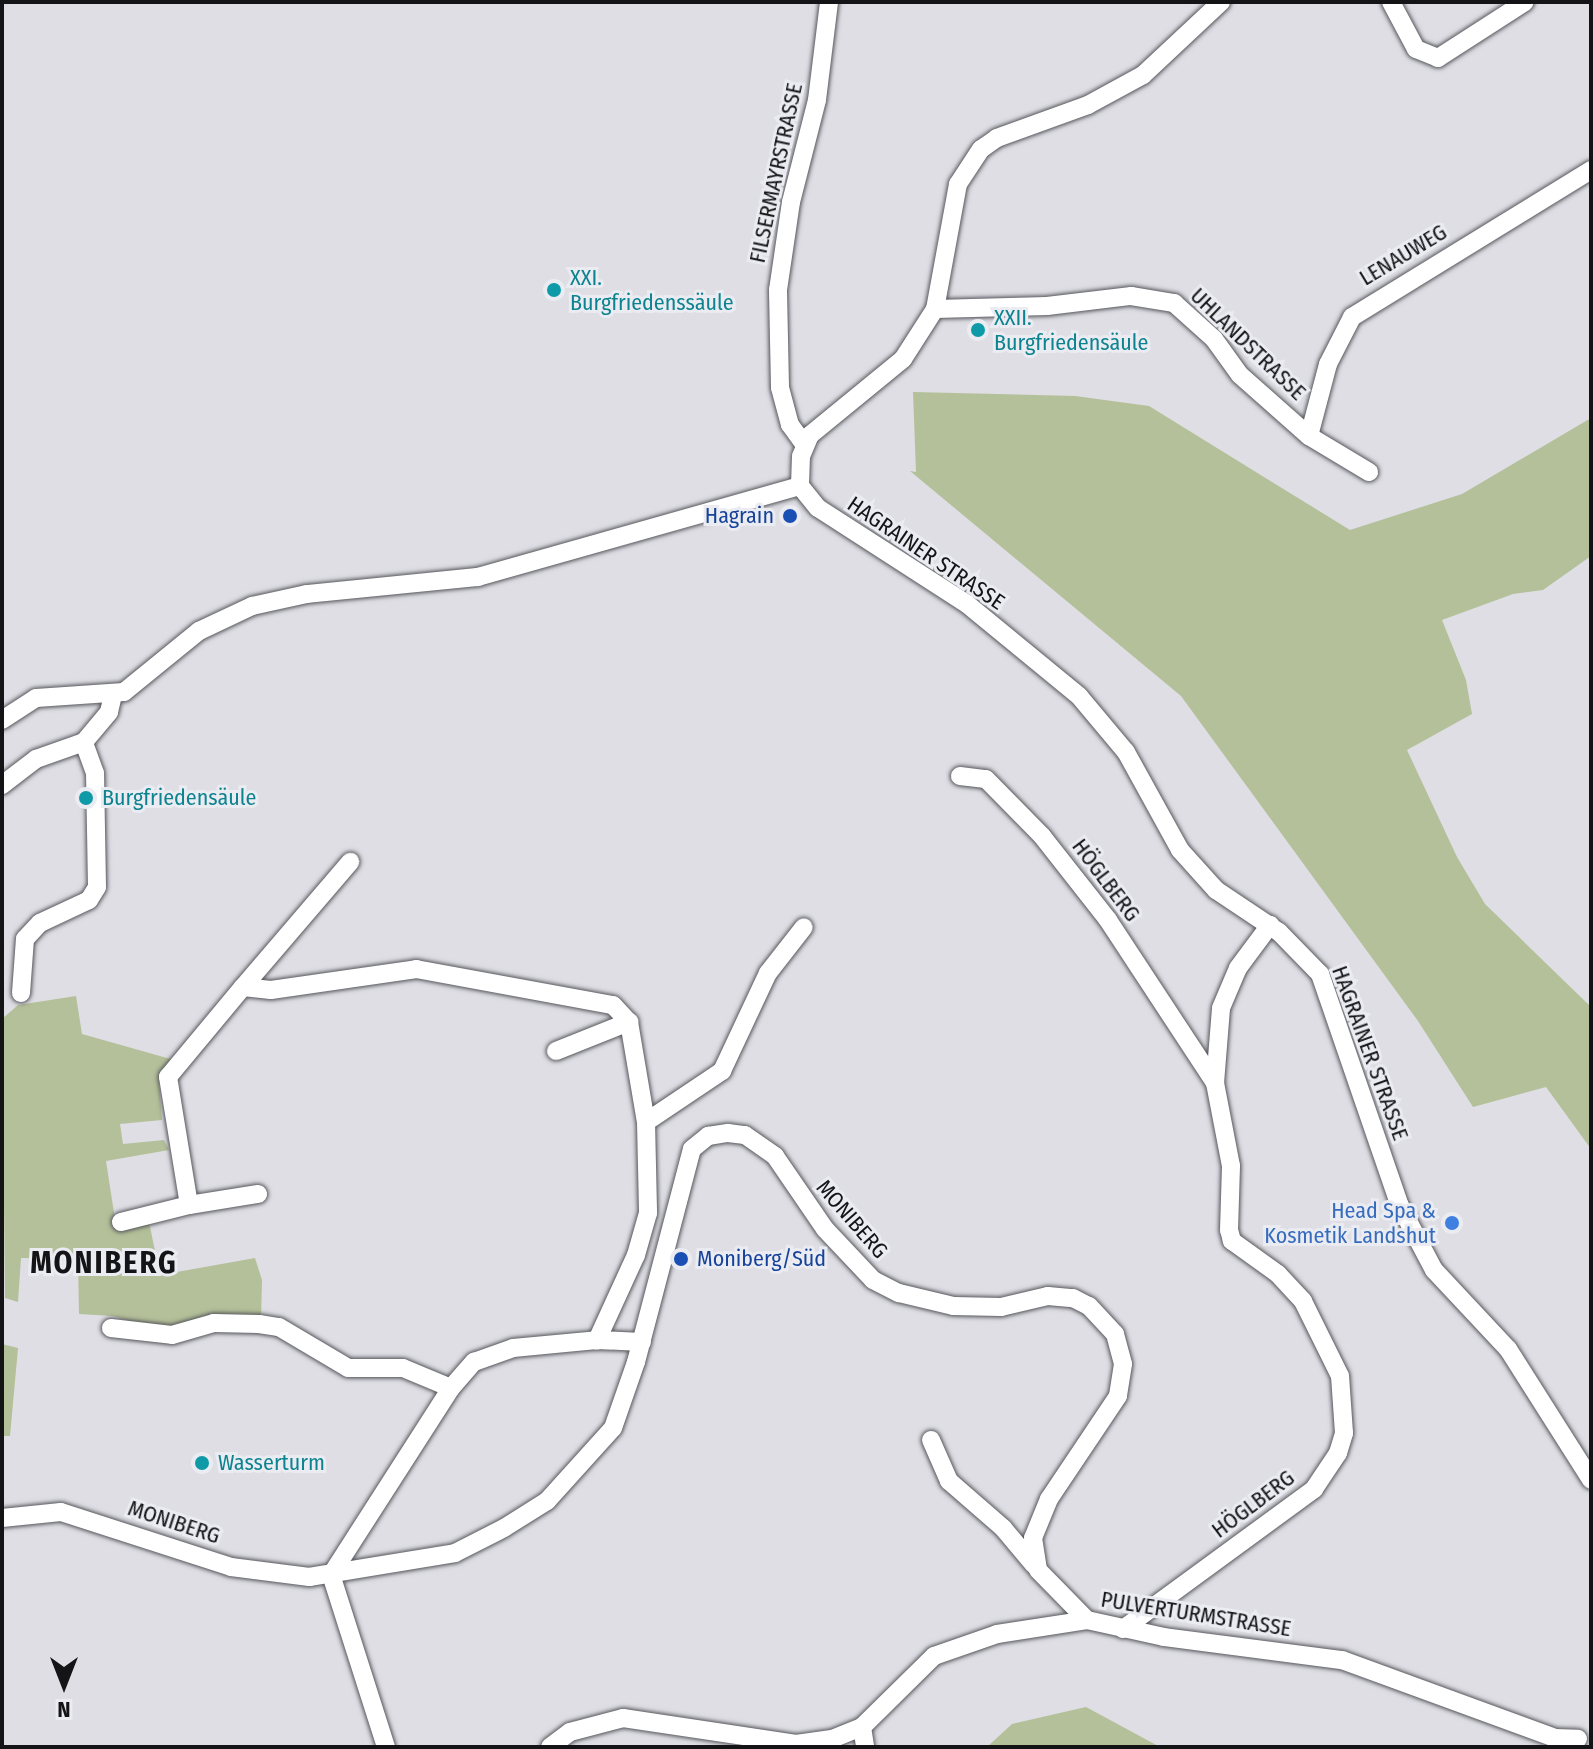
<!DOCTYPE html>
<meta charset="utf-8">
<style>
body{margin:0}
#map{position:relative;width:1593px;height:1749px;overflow:hidden;background:#dedee4;font-family:"Fira Sans Condensed",sans-serif}
div>[style]{position:absolute}
.green>*{inset:0;background:#b4c099}
.roads{filter:drop-shadow(0 0 2px #56575c) drop-shadow(0 0 2px #56575c)}
.street>*{height:18px;margin:-9px;padding:0 9px;transform-origin:9px;border-radius:9px;background:#fff}
.dots>*{width:22px;height:22px;translate:-50% -50%;box-sizing:border-box;border:4px solid #ebecf2;border-radius:50%}
span{translate:-50% -50%;white-space:nowrap;text-align:center;line-height:1.15;-webkit-text-stroke:6px #ebecf2;paint-order:stroke}
.street-label{font-size:22px;color:#141416}
.culture-label{font-size:22px;color:#0d838f}
.left{translate:0 -50%;text-align:left}
.transit-label{font-size:22px;color:#164399}
.right{translate:-100% -50%;text-align:right}
.shop-label{font-size:22px;color:#366cbe}
.district-label{font-size:30px;color:#141416;font-weight:700;letter-spacing:2px}
.frame{position:absolute;inset:0;border:4px solid #141416;pointer-events:none}
.north{position:absolute;left:24px;top:1645px;width:80px;height:80px;-webkit-text-stroke:6px #ebecf2;paint-order:stroke;rotate:180deg;font-size:22px;font-weight:700;line-height:32px;text-align:center;color:#141416}
.north::after{content:'';display:block;margin:auto;width:28px;height:36px;background:#141416;clip-path:polygon(50% 0,100% 100%,50% 72%,0 100%)}
</style>
<div id="map">
<div class="green">
<div style="clip-path:polygon(913px 392px,1075px 396px,1149px 406px,1350px 530px,1462px 494px,1591px 418px,1591px 556px,1543px 590px,1513px 594px,1442px 620px,1466px 680px,1472px 714px,1407px 750px,1457px 857px,1485px 904px,1591px 1007px,1591px 1149px,1546px 1087px,1473px 1107px,1418px 1021px,1181px 696px,910px 471px,916px 472px)"></div>
<div style="clip-path:polygon(76px 996px,82px 1034px,174px 1060px,159px 1082px,162px 1120px,120px 1124px,123px 1144px,164px 1140px,169px 1150px,106px 1161px,116px 1226px,149px 1222px,160px 1275px,255px 1258px,262px 1280px,261px 1319px,151px 1328px,113px 1316px,79px 1314px,78px 1259px,21px 1258px,18px 1302px,5px 1298px,2px 1019px,18px 1005px)"></div>
<div style="clip-path:polygon(2px 1344px,18px 1348px,10px 1436px,2px 1436px)"></div>
<div style="clip-path:polygon(1086px 1707px,1160px 1747px,987px 1747px,1012px 1724px)"></div>
</div>
<div class="roads">
<div class="street">
<div style="left:1221px;top:2px;width:107px;rotate:136.9deg"></div>
<div style="left:1143px;top:75px;width:63px;rotate:151.4deg"></div>
<div style="left:1088px;top:105px;width:97px;rotate:160.1deg"></div>
<div style="left:997px;top:138px;width:19px;rotate:145deg"></div>
<div style="left:981px;top:149px;width:42px;rotate:123.3deg"></div>
<div style="left:958px;top:184px;width:127px;rotate:100.4deg"></div>
<div style="left:935px;top:309px;width:59px;rotate:122.6deg"></div>
<div style="left:903px;top:359px;width:120px;rotate:140.7deg"></div>
<div style="left:810px;top:435px;width:23px;rotate:113deg"></div>
<div style="left:801px;top:456px;width:30px;rotate:92deg"></div>
<div style="left:800px;top:486px;width:28px;rotate:51deg"></div>
<div style="left:818px;top:508px;width:177px;rotate:32.8deg"></div>
<div style="left:967px;top:604px;width:145px;rotate:39.4deg"></div>
<div style="left:1079px;top:696px;width:73px;rotate:50deg"></div>
<div style="left:1126px;top:752px;width:112px;rotate:61.1deg"></div>
<div style="left:1180px;top:850px;width:54px;rotate:48deg"></div>
<div style="left:1216px;top:890px;width:76px;rotate:33.7deg"></div>
<div style="left:1279px;top:932px;width:59px;rotate:45.7deg"></div>
<div style="left:1320px;top:974px;width:243px;rotate:71deg"></div>
<div style="left:1399px;top:1204px;width:75px;rotate:62.1deg"></div>
<div style="left:1434px;top:1270px;width:108px;rotate:46.9deg"></div>
<div style="left:1508px;top:1349px;width:155px;rotate:57.6deg"></div>
<div style="left:1391px;top:2px;width:53px;rotate:62deg"></div>
<div style="left:1416px;top:49px;width:24px;rotate:22deg"></div>
<div style="left:1438px;top:58px;width:103px;rotate:-32.8deg"></div>
<div style="left:935px;top:309px;width:112px;rotate:-1.5deg"></div>
<div style="left:1047px;top:306px;width:85px;rotate:-6.8deg"></div>
<div style="left:1131px;top:296px;width:44px;rotate:9.2deg"></div>
<div style="left:1174px;top:303px;width:54px;rotate:42deg"></div>
<div style="left:1214px;top:339px;width:44px;rotate:54.2deg"></div>
<div style="left:1240px;top:375px;width:92px;rotate:41.5deg"></div>
<div style="left:1309px;top:436px;width:70px;rotate:31deg"></div>
<div style="left:1309px;top:436px;width:74px;rotate:-75.2deg"></div>
<div style="left:1328px;top:364px;width:53px;rotate:-62.9deg"></div>
<div style="left:1352px;top:317px;width:281px;rotate:-31.6deg"></div>
<div style="left:804px;top:444px;width:24px;rotate:-126deg"></div>
<div style="left:790px;top:425px;width:39px;rotate:-105deg"></div>
<div style="left:780px;top:387px;width:97px;rotate:-91.2deg"></div>
<div style="left:778px;top:290px;width:89px;rotate:-81.6deg"></div>
<div style="left:791px;top:202px;width:105px;rotate:-75.7deg"></div>
<div style="left:817px;top:100px;width:99px;rotate:-83deg"></div>
<div style="left:2px;top:720px;width:40px;rotate:-32.9deg"></div>
<div style="left:36px;top:698px;width:88px;rotate:-3.9deg"></div>
<div style="left:124px;top:692px;width:97px;rotate:-39.1deg"></div>
<div style="left:199px;top:631px;width:59px;rotate:-25.3deg"></div>
<div style="left:252px;top:606px;width:56px;rotate:-12.3deg"></div>
<div style="left:307px;top:594px;width:172px;rotate:-5.7deg"></div>
<div style="left:478px;top:577px;width:335px;rotate:-15.8deg"></div>
<div style="left:960px;top:776px;width:26px;rotate:7deg"></div>
<div style="left:986px;top:779px;width:80px;rotate:45.5deg"></div>
<div style="left:1042px;top:836px;width:107px;rotate:51.8deg"></div>
<div style="left:1108px;top:920px;width:195px;rotate:56.7deg"></div>
<div style="left:2px;top:785px;width:43px;rotate:-37.4deg"></div>
<div style="left:36px;top:759px;width:51px;rotate:-19.5deg"></div>
<div style="left:84px;top:742px;width:39px;rotate:-50deg"></div>
<div style="left:109px;top:712px;width:17px;rotate:-77deg"></div>
<div style="left:243px;top:987px;width:165px;rotate:-49.4deg"></div>
<div style="left:21px;top:993px;width:54px;rotate:-85.8deg"></div>
<div style="left:25px;top:939px;width:22px;rotate:-47deg"></div>
<div style="left:40px;top:923px;width:54px;rotate:-25.1deg"></div>
<div style="left:89px;top:900px;width:15px;rotate:-58deg"></div>
<div style="left:97px;top:887px;width:114px;rotate:-91deg"></div>
<div style="left:95px;top:773px;width:33px;rotate:-110deg"></div>
<div style="left:556px;top:1051px;width:79px;rotate:-21.7deg"></div>
<div style="left:646px;top:1122px;width:92px;rotate:-33.9deg"></div>
<div style="left:722px;top:1071px;width:108px;rotate:-64.9deg"></div>
<div style="left:768px;top:973px;width:58px;rotate:-52deg"></div>
<div style="left:189px;top:1205px;width:70px;rotate:-9.1deg"></div>
<div style="left:121px;top:1222px;width:70px;rotate:-14deg"></div>
<div style="left:189px;top:1205px;width:130px;rotate:-99.3deg"></div>
<div style="left:168px;top:1077px;width:117px;rotate:-50.2deg"></div>
<div style="left:243px;top:987px;width:28px;rotate:6deg"></div>
<div style="left:271px;top:990px;width:147px;rotate:-8.2deg"></div>
<div style="left:416px;top:969px;width:200px;rotate:10.4deg"></div>
<div style="left:613px;top:1005px;width:23px;rotate:47deg"></div>
<div style="left:629px;top:1022px;width:101px;rotate:80.4deg"></div>
<div style="left:646px;top:1122px;width:91px;rotate:88.7deg"></div>
<div style="left:648px;top:1213px;width:44px;rotate:105.9deg"></div>
<div style="left:636px;top:1255px;width:94px;rotate:114.6deg"></div>
<div style="left:111px;top:1328px;width:61px;rotate:6.5deg"></div>
<div style="left:172px;top:1335px;width:44px;rotate:-15.9deg"></div>
<div style="left:214px;top:1323px;width:45px;rotate:1.3deg"></div>
<div style="left:259px;top:1324px;width:20px;rotate:9deg"></div>
<div style="left:279px;top:1327px;width:80px;rotate:30.7deg"></div>
<div style="left:348px;top:1368px;width:55px"></div>
<div style="left:403px;top:1368px;width:52px;rotate:22.6deg"></div>
<div style="left:451px;top:1388px;width:35px;rotate:-49deg"></div>
<div style="left:474px;top:1362px;width:41px;rotate:-19.7deg"></div>
<div style="left:513px;top:1348px;width:84px;rotate:-5.4deg"></div>
<div style="left:597px;top:1340px;width:45px;rotate:2.5deg"></div>
<div style="left:931px;top:1440px;width:45px;rotate:66.3deg"></div>
<div style="left:949px;top:1481px;width:72px;rotate:41deg"></div>
<div style="left:1003px;top:1528px;width:48px;rotate:50deg"></div>
<div style="left:2px;top:1518px;width:59px;rotate:-5.8deg"></div>
<div style="left:61px;top:1512px;width:179px;rotate:17.9deg"></div>
<div style="left:231px;top:1567px;width:79px;rotate:7.3deg"></div>
<div style="left:309px;top:1577px;width:148px;rotate:-9.3deg"></div>
<div style="left:455px;top:1553px;width:55px;rotate:-27deg"></div>
<div style="left:504px;top:1528px;width:51px;rotate:-32.1deg"></div>
<div style="left:547px;top:1501px;width:98px;rotate:-47.9deg"></div>
<div style="left:613px;top:1428px;width:70px;rotate:-70.8deg"></div>
<div style="left:636px;top:1362px;width:220px;rotate:-75.3deg"></div>
<div style="left:692px;top:1149px;width:21px;rotate:-39deg"></div>
<div style="left:708px;top:1136px;width:20px;rotate:-9deg"></div>
<div style="left:728px;top:1133px;width:17px;rotate:7deg"></div>
<div style="left:745px;top:1135px;width:37px;rotate:35deg"></div>
<div style="left:775px;top:1156px;width:88px;rotate:55.6deg"></div>
<div style="left:825px;top:1229px;width:70px;rotate:46.7deg"></div>
<div style="left:873px;top:1280px;width:29px;rotate:27deg"></div>
<div style="left:899px;top:1293px;width:56px;rotate:13.5deg"></div>
<div style="left:953px;top:1306px;width:48px;rotate:1.2deg"></div>
<div style="left:1001px;top:1307px;width:48px;rotate:-13.2deg"></div>
<div style="left:1048px;top:1296px;width:25px;rotate:5deg"></div>
<div style="left:1073px;top:1298px;width:18px;rotate:27deg"></div>
<div style="left:1089px;top:1306px;width:38px;rotate:47deg"></div>
<div style="left:1115px;top:1334px;width:31px;rotate:75deg"></div>
<div style="left:1123px;top:1364px;width:32px;rotate:99deg"></div>
<div style="left:1118px;top:1396px;width:124px;rotate:123.8deg"></div>
<div style="left:1049px;top:1499px;width:42px;rotate:112.3deg"></div>
<div style="left:1033px;top:1538px;width:32px;rotate:81deg"></div>
<div style="left:1038px;top:1570px;width:70px;rotate:45.6deg"></div>
<div style="left:1123px;top:1629px;width:237px;rotate:-36.2deg"></div>
<div style="left:1314px;top:1489px;width:43px;rotate:-56.3deg"></div>
<div style="left:1338px;top:1453px;width:21px;rotate:-73deg"></div>
<div style="left:1344px;top:1433px;width:57px;rotate:-94deg"></div>
<div style="left:1340px;top:1376px;width:84px;rotate:-116.3deg"></div>
<div style="left:1303px;top:1301px;width:37px;rotate:-133deg"></div>
<div style="left:1278px;top:1274px;width:57px;rotate:-144.3deg"></div>
<div style="left:1232px;top:1241px;width:11px;rotate:-105deg"></div>
<div style="left:1229px;top:1230px;width:64px;rotate:-88.2deg"></div>
<div style="left:1231px;top:1166px;width:85px;rotate:-100.9deg"></div>
<div style="left:1215px;top:1083px;width:75px;rotate:-85.4deg"></div>
<div style="left:1221px;top:1008px;width:43px;rotate:-67deg"></div>
<div style="left:1238px;top:968px;width:54px;rotate:-53.3deg"></div>
<div style="left:862px;top:1727px;width:20px;rotate:81deg"></div>
<div style="left:386px;top:1747px;width:181px;rotate:-107.7deg"></div>
<div style="left:331px;top:1575px;width:222px;rotate:-57.3deg"></div>
<div style="left:550px;top:1747px;width:25px;rotate:-37deg"></div>
<div style="left:570px;top:1732px;width:55px;rotate:-14.8deg"></div>
<div style="left:623px;top:1718px;width:175px;rotate:8.5deg"></div>
<div style="left:796px;top:1744px;width:36px;rotate:-8deg"></div>
<div style="left:832px;top:1739px;width:32px;rotate:-22deg"></div>
<div style="left:862px;top:1727px;width:101px;rotate:-44.6deg"></div>
<div style="left:934px;top:1656px;width:67px;rotate:-19.2deg"></div>
<div style="left:997px;top:1634px;width:91px;rotate:-8.8deg"></div>
<div style="left:1087px;top:1620px;width:79px;rotate:12.4deg"></div>
<div style="left:1164px;top:1637px;width:179px;rotate:7.4deg"></div>
<div style="left:1342px;top:1660px;width:227px;rotate:20.1deg"></div>
<div style="left:1555px;top:1738px;width:23px;rotate:2deg"></div>
</div>
</div>
<div class="dots">
<div style="left:554px;top:290px;background:#0f9aa8"></div>
<div style="left:978px;top:330px;background:#0f9aa8"></div>
<div style="left:790px;top:516px;background:#1a4fb4"></div>
<div style="left:86px;top:798px;background:#0f9aa8"></div>
<div style="left:1452px;top:1223px;background:#3f7fe0"></div>
<div style="left:681px;top:1259px;background:#1a4fb4"></div>
<div style="left:202px;top:1463px;background:#0f9aa8"></div>
</div>
<div class="street-label">
<span style="left:776px;top:173px;rotate:-78deg">FILSERMAYRSTRASSE</span>
<span style="left:1403px;top:255px;rotate:-31deg">LENAUWEG</span>
<span style="left:1248px;top:344px;rotate:44deg">UHLANDSTRASSE</span>
<span style="left:926px;top:553px;rotate:34deg">HAGRAINER STRASSE</span>
<span style="left:1106px;top:880px;rotate:53deg">HÖGLBERG</span>
<span style="left:1370px;top:1053px;rotate:70deg">HAGRAINER STRASSE</span>
<span style="left:852px;top:1219px;rotate:49deg">MONIBERG</span>
<span style="left:1253px;top:1504px;rotate:-37deg">HÖGLBERG</span>
<span style="left:174px;top:1522px;rotate:18deg">MONIBERG</span>
<span style="left:1196px;top:1614px;rotate:9deg">PULVERTURMSTRASSE</span>
</div>
<div class="culture-label">
<span class="left" style="left:570px;top:290px">XXI.<br>Burgfriedenssäule</span>
<span class="left" style="left:994px;top:330px">XXII.<br>Burgfriedensäule</span>
<span class="left" style="left:102px;top:798px">Burgfriedensäule</span>
<span class="left" style="left:218px;top:1463px">Wasserturm</span>
</div>
<div class="transit-label">
<span class="right" style="left:774px;top:516px">Hagrain</span>
<span class="left" style="left:697px;top:1259px">Moniberg/Süd</span>
</div>
<div class="shop-label">
<span class="right" style="left:1436px;top:1223px">Head Spa &amp;<br>Kosmetik Landshut</span>
</div>
<div class="district-label">
<span style="left:104px;top:1263px">MONIBERG</span>
</div>
<div class="frame"></div>
<div class="north">N</div>
</div>
